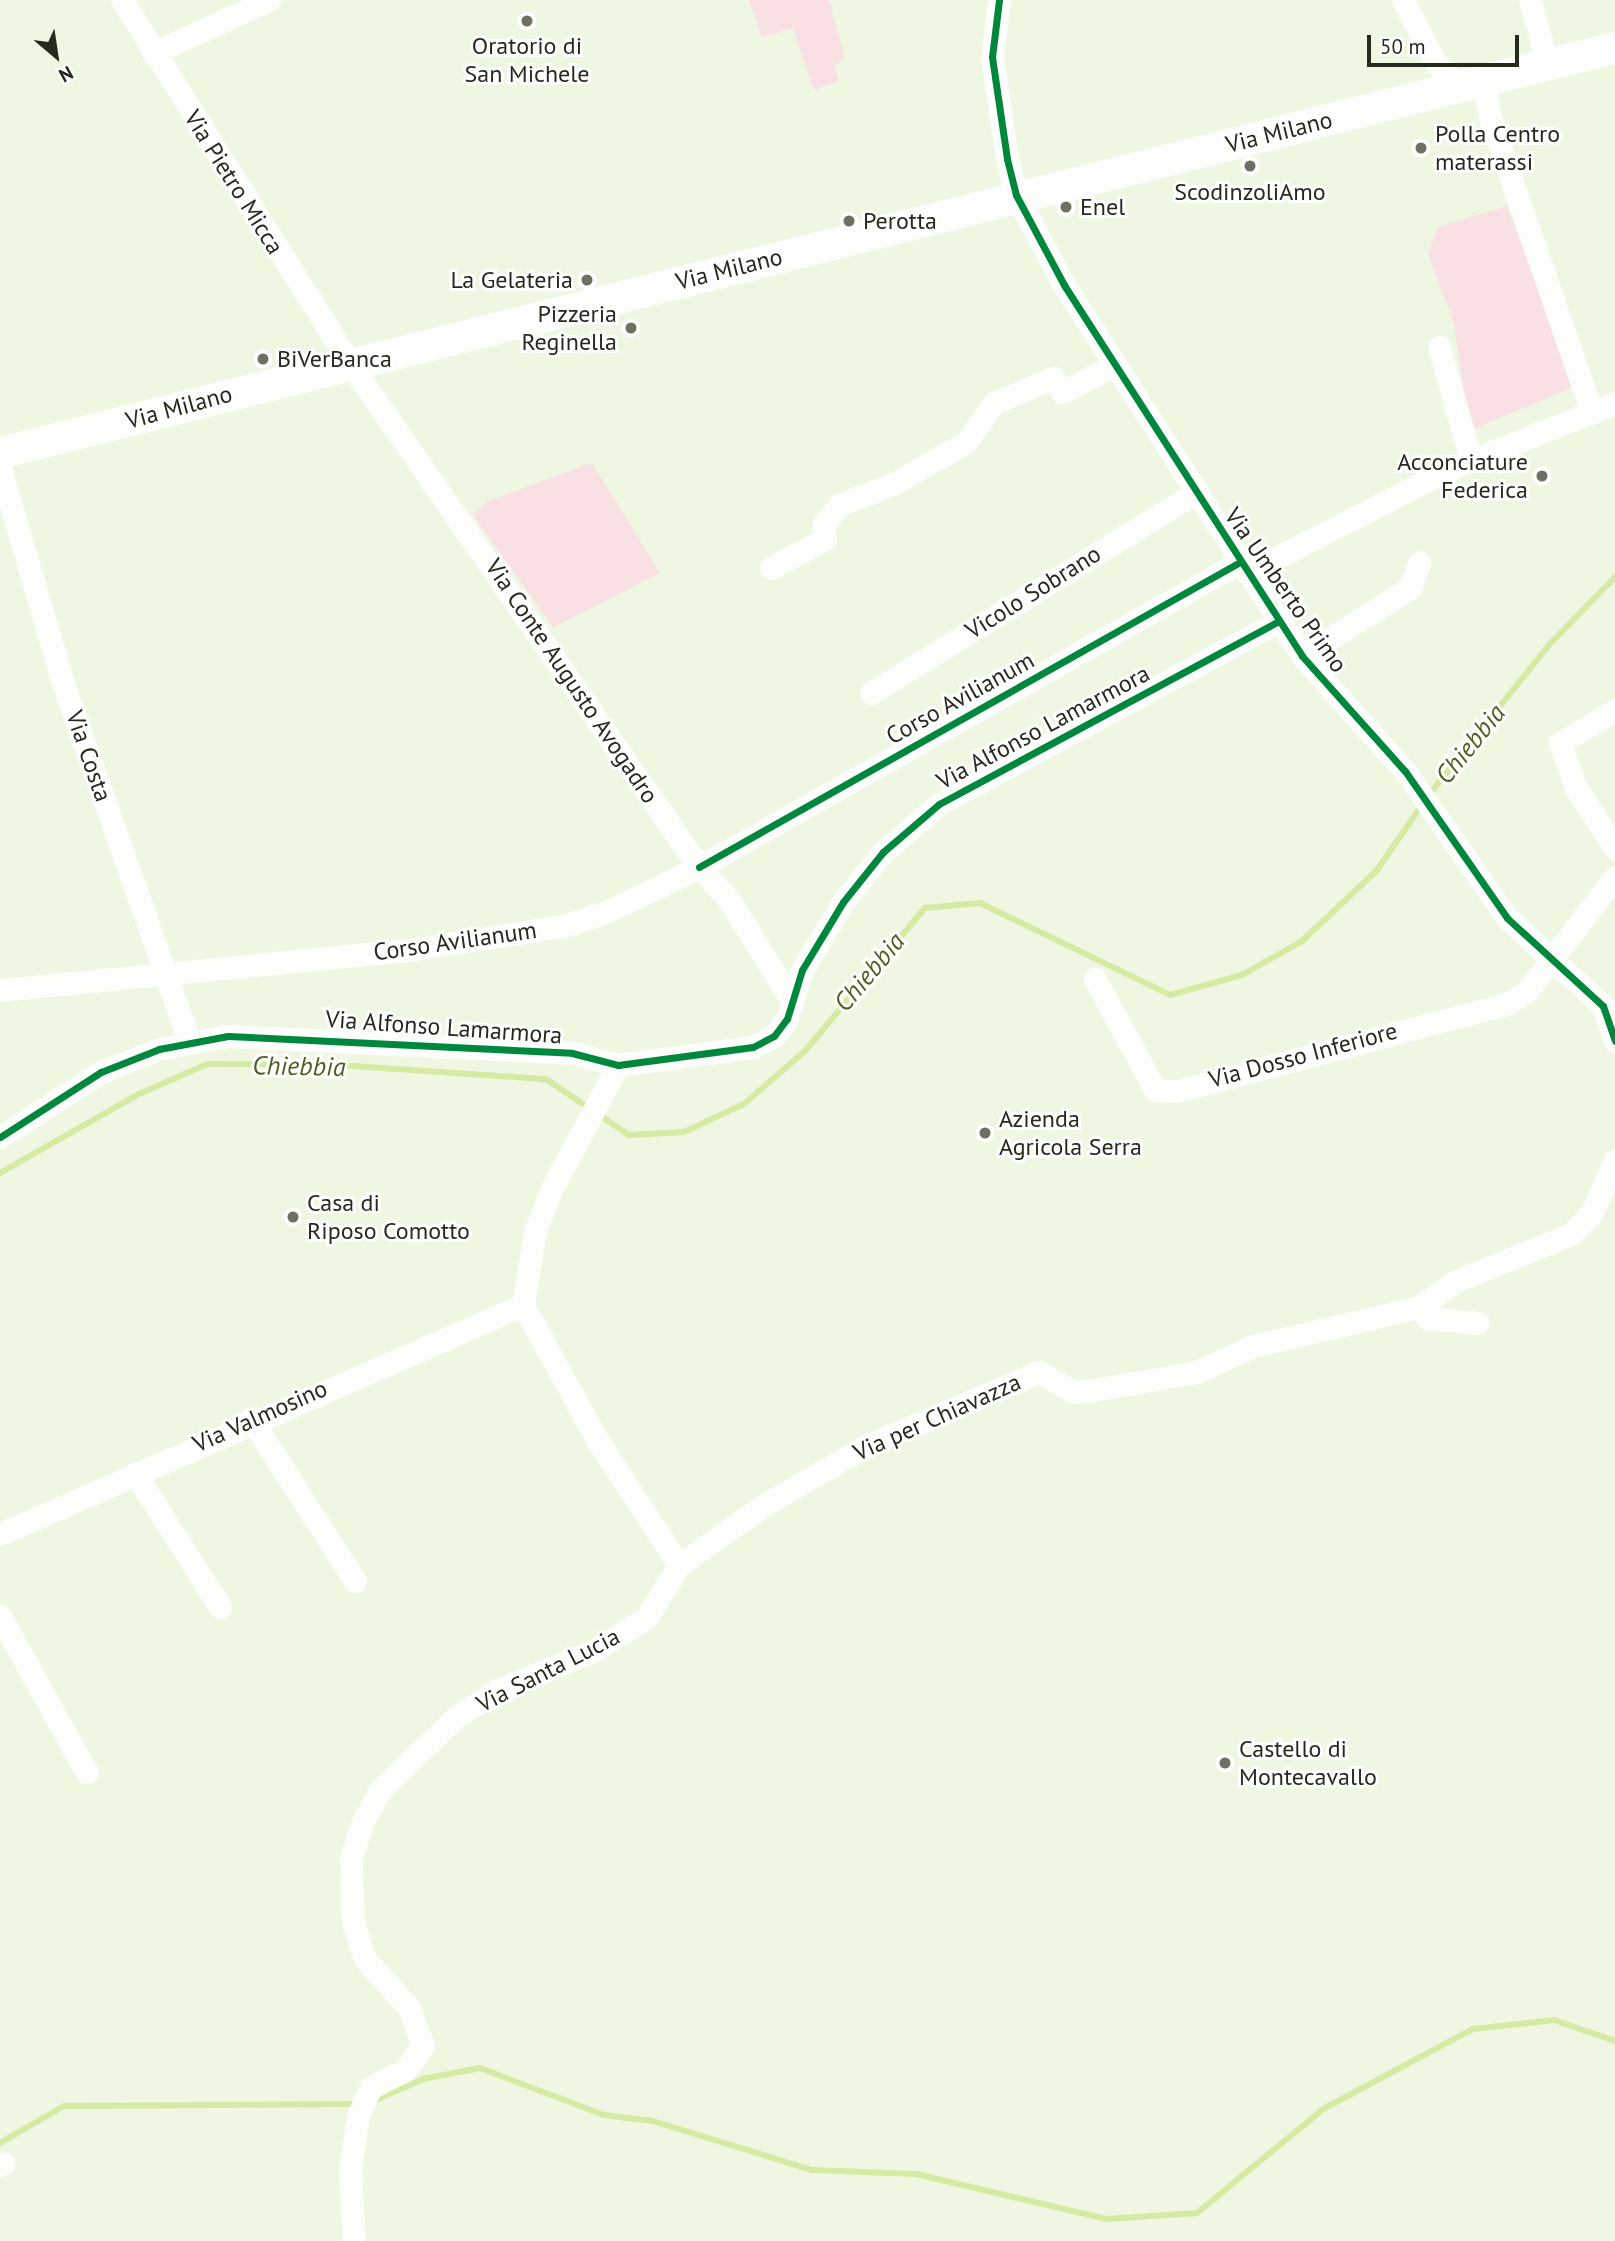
<!DOCTYPE html>
<style>
body{margin:0}
#map{position:relative;width:1615px;height:2241px;overflow:hidden;background:#eff6e2;font-family:"PT Sans",sans-serif}
div>[style]{position:absolute}
.green>*{inset:0;background:#f8e0e3}
.stream>*{height:6px;margin:-3px;padding:0 3px;transform-origin:3px;border-radius:3px;background:#d5eaa3}
.minor>*{height:23px;margin:-11.5px;padding:0 11.5px;transform-origin:11.5px;border-radius:11.5px;background:#fdfefb}
.secondary>*{height:32px;margin:-16px;padding:0 16px;transform-origin:16px;border-radius:16px;background:#fdfefb}
.cycleway>*{height:7px;margin:-3.5px;padding:0 3.5px;transform-origin:3.5px;border-radius:3.5px;background:#00873e}
.dots>*{width:19px;height:19px;translate:-50% -50%;box-sizing:border-box;border:4px solid #fff;border-radius:50%}
span{translate:-50% -50%;white-space:nowrap;text-align:center;line-height:1.15;-webkit-text-stroke:6px #fff;paint-order:stroke}
.poi-label{font-size:24px;color:#262a1c}
.left{translate:0 -50%;text-align:left}
.right{translate:-100% -50%;text-align:right}
.street-label{font-size:24px;color:#262a1c}
.water-label{font-size:26px;color:#4f5f1f;font-style:italic}
.north{position:absolute;left:21px;top:21px;width:70px;height:70px;-webkit-text-stroke:5px #fff;paint-order:stroke;rotate:151deg;font-size:19px;font-weight:700;line-height:28px;text-align:center;color:#262a1c}
.north::after{content:'';display:block;margin:auto;width:24px;height:32px;background:#262a1c;clip-path:polygon(50% 0,100% 100%,50% 72%,0 100%)}
.scale{position:absolute;left:1367px;top:35px;width:152px;height:32px;box-sizing:border-box;border:4px solid #262a1c;border-top:0;padding-left:9px;font-size:21px;line-height:24px;white-space:nowrap;color:#262a1c;-webkit-text-stroke:5px #fff;paint-order:stroke}
</style>
<div id="map">
<div class="green">
<div style="clip-path:polygon(749px 0,829px 0,845px 58px,834px 66px,839px 81px,814px 90px,793px 28px,762px 37px)"></div>
<div style="clip-path:polygon(1507px 206px,1575px 386px,1469px 431px,1454px 323px,1428px 254px,1438px 227px)"></div>
<div style="clip-path:polygon(592px 463px,660px 573px,553px 627px,473px 515px,488px 501px)"></div>
</div>
<div class="stream">
<div style="left:1428px;top:796px;width:193px;rotate:-51.3deg"></div>
<div style="left:1549px;top:645px;width:95px;rotate:-45.9deg"></div>
<div style="left:0;top:1173px;width:160px;rotate:-29.6deg"></div>
<div style="left:139px;top:1094px;width:75px;rotate:-23.5deg"></div>
<div style="left:208px;top:1064px;width:130px;rotate:0.4deg"></div>
<div style="left:338px;top:1065px;width:208px;rotate:3.9deg"></div>
<div style="left:546px;top:1079px;width:100px;rotate:34deg"></div>
<div style="left:629px;top:1135px;width:55px;rotate:-3.1deg"></div>
<div style="left:684px;top:1132px;width:66px;rotate:-25deg"></div>
<div style="left:744px;top:1104px;width:81px;rotate:-41deg"></div>
<div style="left:805px;top:1051px;width:187px;rotate:-50deg"></div>
<div style="left:925px;top:908px;width:55px;rotate:-5.2deg"></div>
<div style="left:980px;top:903px;width:211px;rotate:25.8deg"></div>
<div style="left:1170px;top:995px;width:75px;rotate:-15.5deg"></div>
<div style="left:1242px;top:975px;width:69px;rotate:-29.5deg"></div>
<div style="left:1302px;top:941px;width:103px;rotate:-43.4deg"></div>
<div style="left:1377px;top:870px;width:79px;rotate:-55.3deg"></div>
<div style="left:371px;top:2102px;width:57px;rotate:-23.9deg"></div>
<div style="left:423px;top:2079px;width:58px;rotate:-10.9deg"></div>
<div style="left:480px;top:2068px;width:133px;rotate:20.8deg"></div>
<div style="left:604px;top:2115px;width:49px;rotate:7deg"></div>
<div style="left:653px;top:2121px;width:166px;rotate:17.1deg"></div>
<div style="left:812px;top:2170px;width:104px;rotate:2.2deg"></div>
<div style="left:916px;top:2174px;width:195px;rotate:13.3deg"></div>
<div style="left:1106px;top:2219px;width:91px;rotate:-3.8deg"></div>
<div style="left:1197px;top:2213px;width:163px;rotate:-39.5deg"></div>
<div style="left:1323px;top:2109px;width:170px;rotate:-28.1deg"></div>
<div style="left:1473px;top:2029px;width:81px;rotate:-6.3deg"></div>
<div style="left:1554px;top:2020px;width:65px;rotate:19deg"></div>
<div style="left:0;top:2143px;width:74px;rotate:-30deg"></div>
<div style="left:64px;top:2106px;width:293px;rotate:-0.4deg"></div>
</div>
<div class="minor">
<div style="left:122px;top:0;width:427px;rotate:57.9deg"></div>
<div style="left:349px;top:362px;width:614px;rotate:55.28deg"></div>
<div style="left:699px;top:867px;width:45px;rotate:47.7deg"></div>
<div style="left:729px;top:900px;width:119px;rotate:58deg"></div>
<div style="left:999px;top:0;width:57px;rotate:97deg"></div>
<div style="left:992px;top:57px;width:103px;rotate:81.6deg"></div>
<div style="left:1007px;top:159px;width:37px;rotate:76deg"></div>
<div style="left:1016px;top:195px;width:102px;rotate:61.9deg"></div>
<div style="left:1064px;top:285px;width:441px;rotate:57.3deg"></div>
<div style="left:1302px;top:656px;width:154px;rotate:48.2deg"></div>
<div style="left:1405px;top:771px;width:179px;rotate:55.2deg"></div>
<div style="left:1507px;top:918px;width:130px;rotate:42.5deg"></div>
<div style="left:1603px;top:1006px;width:37px;rotate:71deg"></div>
<div style="left:1403px;top:0;width:70px;rotate:62.7deg"></div>
<div style="left:1435px;top:62px;width:34px;rotate:47deg"></div>
<div style="left:1530px;top:0;width:65px;rotate:74.9deg"></div>
<div style="left:153px;top:53px;width:128px;rotate:-24.6deg"></div>
<div style="left:1483px;top:81px;width:41px;rotate:78.7deg"></div>
<div style="left:1491px;top:121px;width:308px;rotate:70.9deg"></div>
<div style="left:1439px;top:347px;width:117px;rotate:74.2deg"></div>
<div style="left:0;top:468px;width:224px;rotate:73.7deg"></div>
<div style="left:63px;top:683px;width:380px;rotate:70.6deg"></div>
<div style="left:771px;top:568px;width:61px;rotate:-28.2deg"></div>
<div style="left:825px;top:539px;width:14px;rotate:-98deg"></div>
<div style="left:823px;top:525px;width:26px;rotate:-51deg"></div>
<div style="left:839px;top:505px;width:58px;rotate:-21.3deg"></div>
<div style="left:893px;top:484px;width:84px;rotate:-29.9deg"></div>
<div style="left:966px;top:442px;width:48px;rotate:-54.3deg"></div>
<div style="left:994px;top:403px;width:64px;rotate:-23deg"></div>
<div style="left:1053px;top:378px;width:17px;rotate:57deg"></div>
<div style="left:1062px;top:392px;width:59px;rotate:-27deg"></div>
<div style="left:1247px;top:573px;width:227px;rotate:-27.2deg"></div>
<div style="left:1449px;top:469px;width:179px;rotate:-21.7deg"></div>
<div style="left:1302px;top:656px;width:128px;rotate:-32.2deg"></div>
<div style="left:1410px;top:588px;width:27px;rotate:-70deg"></div>
<div style="left:871px;top:693px;width:382px;rotate:-31.7deg"></div>
<div style="left:1615px;top:710px;width:64px;rotate:149deg"></div>
<div style="left:1560px;top:743px;width:48px;rotate:70.4deg"></div>
<div style="left:1576px;top:788px;width:72px;rotate:57deg"></div>
<div style="left:1095px;top:979px;width:126px;rotate:61.6deg"></div>
<div style="left:1155px;top:1090px;width:22px;rotate:3deg"></div>
<div style="left:1177px;top:1091px;width:343px;rotate:-14.8deg"></div>
<div style="left:1509px;top:1003px;width:22px;rotate:-34deg"></div>
<div style="left:1527px;top:991px;width:144px;rotate:-52.3deg"></div>
<div style="left:0;top:990px;width:410px;rotate:-5.6deg"></div>
<div style="left:408px;top:950px;width:157px;rotate:-8.8deg"></div>
<div style="left:563px;top:926px;width:43px;rotate:-17.6deg"></div>
<div style="left:604px;top:913px;width:106px;rotate:-25.8deg"></div>
<div style="left:699px;top:867px;width:621px;rotate:-29.41deg"></div>
<div style="left:618px;top:1065px;width:140px;rotate:118.2deg"></div>
<div style="left:552px;top:1188px;width:46px;rotate:111.6deg"></div>
<div style="left:535px;top:1231px;width:75px;rotate:99.2deg"></div>
<div style="left:523px;top:1305px;width:158px;rotate:61.2deg"></div>
<div style="left:599px;top:1443px;width:146px;rotate:56.7deg"></div>
<div style="left:0;top:1137px;width:120px;rotate:-32.8deg"></div>
<div style="left:101px;top:1072px;width:62px;rotate:-21.6deg"></div>
<div style="left:159px;top:1049px;width:70px;rotate:-10.7deg"></div>
<div style="left:228px;top:1036px;width:344px;rotate:2.8deg"></div>
<div style="left:572px;top:1053px;width:48px;rotate:14.6deg"></div>
<div style="left:618px;top:1065px;width:136px;rotate:-7.6deg"></div>
<div style="left:753px;top:1047px;width:24px;rotate:-28deg"></div>
<div style="left:774px;top:1036px;width:21px;rotate:-53deg"></div>
<div style="left:787px;top:1019px;width:51px;rotate:-73deg"></div>
<div style="left:802px;top:970px;width:79px;rotate:-58.9deg"></div>
<div style="left:843px;top:902px;width:64px;rotate:-51.3deg"></div>
<div style="left:883px;top:852px;width:74px;rotate:-40.6deg"></div>
<div style="left:939px;top:804px;width:386px;rotate:-28.3deg"></div>
<div style="left:1419px;top:1307px;width:14px;rotate:54deg"></div>
<div style="left:1427px;top:1318px;width:51px;rotate:5.6deg"></div>
<div style="left:251px;top:1419px;width:193px;rotate:57.3deg"></div>
<div style="left:135px;top:1473px;width:159px;rotate:57.6deg"></div>
<div style="left:0;top:1534px;width:571px;rotate:-23.65deg"></div>
<div style="left:679px;top:1565px;width:104px;rotate:-35.2deg"></div>
<div style="left:764px;top:1505px;width:116px;rotate:-30.1deg"></div>
<div style="left:864px;top:1447px;width:190px;rotate:-23.2deg"></div>
<div style="left:1039px;top:1372px;width:39px;rotate:30deg"></div>
<div style="left:1073px;top:1392px;width:20px;rotate:-6deg"></div>
<div style="left:1093px;top:1390px;width:106px;rotate:-9.8deg"></div>
<div style="left:1197px;top:1372px;width:62px;rotate:-24.9deg"></div>
<div style="left:1253px;top:1346px;width:171px;rotate:-13.2deg"></div>
<div style="left:1419px;top:1307px;width:45px;rotate:-35.1deg"></div>
<div style="left:1456px;top:1281px;width:124px;rotate:-22.2deg"></div>
<div style="left:1571px;top:1234px;width:28px;rotate:-45deg"></div>
<div style="left:1591px;top:1214px;width:59px;rotate:-66deg"></div>
<div style="left:0;top:1616px;width:179px;rotate:61deg"></div>
<div style="left:0;top:2165px;width:4px;rotate:-27deg"></div>
<div style="left:354px;top:2241px;width:72px;rotate:-93.2deg"></div>
<div style="left:350px;top:2169px;width:54px;rotate:-81.4deg"></div>
<div style="left:358px;top:2116px;width:30px;rotate:-67deg"></div>
<div style="left:370px;top:2088px;width:38px;rotate:-27deg"></div>
<div style="left:404px;top:2071px;width:31px;rotate:-53deg"></div>
<div style="left:423px;top:2046px;width:40px;rotate:-110.2deg"></div>
<div style="left:409px;top:2008px;width:66px;rotate:-131.9deg"></div>
<div style="left:365px;top:1959px;width:38px;rotate:-108deg"></div>
<div style="left:353px;top:1923px;width:65px;rotate:-91.8deg"></div>
<div style="left:351px;top:1858px;width:39px;rotate:-72deg"></div>
<div style="left:363px;top:1821px;width:37px;rotate:-61deg"></div>
<div style="left:381px;top:1789px;width:104px;rotate:-43.8deg"></div>
<div style="left:456px;top:1717px;width:49px;rotate:-33.4deg"></div>
<div style="left:497px;top:1690px;width:104px;rotate:-22.1deg"></div>
<div style="left:593px;top:1651px;width:64px;rotate:-32.2deg"></div>
<div style="left:647px;top:1617px;width:61px;rotate:-58.4deg"></div>
</div>
<div class="secondary">
<div style="left:0;top:453px;width:1665px;rotate:-14.08deg"></div>
</div>
<div class="cycleway">
<div style="left:999px;top:0;width:57px;rotate:97deg"></div>
<div style="left:992px;top:57px;width:103px;rotate:81.6deg"></div>
<div style="left:1007px;top:159px;width:37px;rotate:76deg"></div>
<div style="left:1016px;top:195px;width:102px;rotate:61.9deg"></div>
<div style="left:1064px;top:285px;width:441px;rotate:57.3deg"></div>
<div style="left:1302px;top:656px;width:154px;rotate:48.2deg"></div>
<div style="left:1405px;top:771px;width:179px;rotate:55.2deg"></div>
<div style="left:1507px;top:918px;width:130px;rotate:42.5deg"></div>
<div style="left:1603px;top:1006px;width:37px;rotate:71deg"></div>
<div style="left:699px;top:867px;width:621px;rotate:-29.41deg"></div>
<div style="left:0;top:1137px;width:120px;rotate:-32.8deg"></div>
<div style="left:101px;top:1072px;width:62px;rotate:-21.6deg"></div>
<div style="left:159px;top:1049px;width:70px;rotate:-10.7deg"></div>
<div style="left:228px;top:1036px;width:344px;rotate:2.8deg"></div>
<div style="left:572px;top:1053px;width:48px;rotate:14.6deg"></div>
<div style="left:618px;top:1065px;width:136px;rotate:-7.6deg"></div>
<div style="left:753px;top:1047px;width:24px;rotate:-28deg"></div>
<div style="left:774px;top:1036px;width:21px;rotate:-53deg"></div>
<div style="left:787px;top:1019px;width:51px;rotate:-73deg"></div>
<div style="left:802px;top:970px;width:79px;rotate:-58.9deg"></div>
<div style="left:843px;top:902px;width:64px;rotate:-51.3deg"></div>
<div style="left:883px;top:852px;width:74px;rotate:-40.6deg"></div>
<div style="left:939px;top:804px;width:386px;rotate:-28.3deg"></div>
</div>
<div class="dots">
<div style="left:527px;top:21px;background:#6c7161"></div>
<div style="left:1421px;top:148px;background:#6c7161"></div>
<div style="left:1250px;top:166px;background:#6c7161"></div>
<div style="left:1066px;top:207px;background:#6c7161"></div>
<div style="left:849px;top:221px;background:#6c7161"></div>
<div style="left:587px;top:280px;background:#6c7161"></div>
<div style="left:631px;top:328px;background:#6c7161"></div>
<div style="left:263px;top:359px;background:#6c7161"></div>
<div style="left:1542px;top:476px;background:#6c7161"></div>
<div style="left:985px;top:1133px;background:#6c7161"></div>
<div style="left:293px;top:1217px;background:#6c7161"></div>
<div style="left:1225px;top:1763px;background:#6c7161"></div>
</div>
<div class="poi-label">
<span style="left:527px;top:60px">Oratorio di<br>San Michele</span>
<span class="left" style="left:1435px;top:148px">Polla Centro<br>materassi</span>
<span style="left:1250px;top:192px">ScodinzoliAmo</span>
<span class="left" style="left:1080px;top:207px">Enel</span>
<span class="left" style="left:863px;top:221px">Perotta</span>
<span class="right" style="left:573px;top:280px">La Gelateria</span>
<span class="right" style="left:617px;top:328px">Pizzeria<br>Reginella</span>
<span class="left" style="left:277px;top:359px">BiVerBanca</span>
<span class="right" style="left:1528px;top:476px">Acconciature<br>Federica</span>
<span class="left" style="left:999px;top:1133px">Azienda<br>Agricola Serra</span>
<span class="left" style="left:307px;top:1217px">Casa di<br>Riposo Comotto</span>
<span class="left" style="left:1239px;top:1763px">Castello di<br>Montecavallo</span>
</div>
<div class="street-label">
<span style="left:1279px;top:132px;rotate:-14deg">Via Milano</span>
<span style="left:234px;top:182px;rotate:58deg">Via Pietro Micca</span>
<span style="left:729px;top:269px;rotate:-14deg">Via Milano</span>
<span style="left:179px;top:407px;rotate:-15deg">Via Milano</span>
<span style="left:1286px;top:590px;rotate:55deg">Via Umberto Primo</span>
<span style="left:1033px;top:592px;rotate:-32deg">Vicolo Sobrano</span>
<span style="left:572px;top:681px;rotate:56deg">Via Conte Augusto Avogadro</span>
<span style="left:960px;top:698px;rotate:-29deg">Corso Avilianum</span>
<span style="left:1043px;top:727px;rotate:-28deg">Via Alfonso Lamarmora</span>
<span style="left:89px;top:756px;rotate:71deg">Via Costa</span>
<span style="left:455px;top:941px;rotate:-8deg">Corso Avilianum</span>
<span style="left:444px;top:1027px;rotate:4deg">Via Alfonso Lamarmora</span>
<span style="left:1303px;top:1055px;rotate:-15deg">Via Dosso Inferiore</span>
<span style="left:260px;top:1416px;rotate:-24deg">Via Valmosino</span>
<span style="left:937px;top:1417px;rotate:-24deg">Via per Chiavazza</span>
<span style="left:548px;top:1670px;rotate:-27deg">Via Santa Lucia</span>
</div>
<div class="water-label">
<span style="left:1470px;top:744px;rotate:-51deg">Chiebbia</span>
<span style="left:869px;top:972px;rotate:-50deg">Chiebbia</span>
<span style="left:299px;top:1066px;rotate:1deg">Chiebbia</span>
</div>
<div class="north">N</div>
<div class="scale">50 m</div>
</div>
